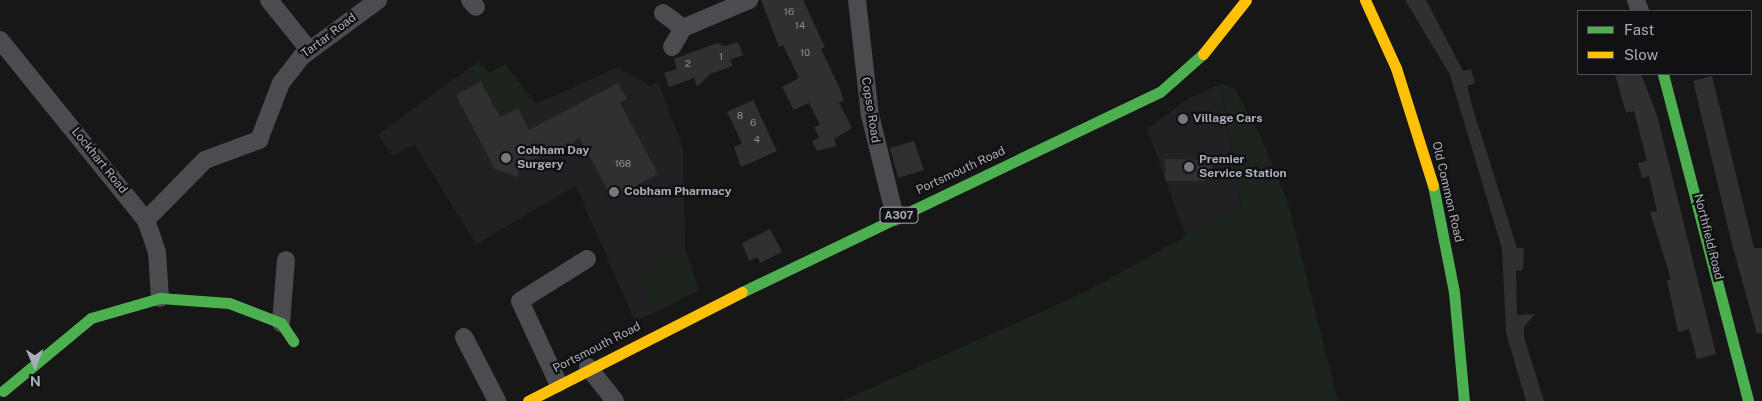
<!DOCTYPE html>
<style>
body{margin:0}
#map{position:relative;width:1762px;height:401px;overflow:hidden;background:#171717;font-family:"Public Sans",sans-serif}
div>[style]{position:absolute}
.built>*{inset:0;background:#212123}
.green>*{inset:0;background:#1d241e}
.building>*{inset:0;background:#303031}
.street>*{height:18px;margin:-9px;padding:0 9px;transform-origin:9px;border-radius:9px;background:#4b4c50}
.fast>*{height:11px;margin:-5.5px;padding:0 5.5px;transform-origin:5.5px;border-radius:5.5px;background:#4caf50}
.slow>*{height:11px;margin:-5.5px;padding:0 5.5px;transform-origin:5.5px;border-radius:5.5px;background:#ffc107}
.dots>*{width:14px;height:14px;translate:-50% -50%;box-sizing:border-box;border:2px solid #111113;border-radius:50%}
span{translate:-50% -50%;white-space:nowrap;text-align:center;line-height:1.15;-webkit-text-stroke:4.5px #111113;paint-order:stroke}
.number-label{font-size:10px;color:#8b8e96}
.number-label span{-webkit-text-stroke-width:0}
.shield-label span{padding:1px 4px;background:#111113;border:1px solid;border-radius:4px;-webkit-text-stroke-width:0}
.shield-label{font-size:11px;color:#a9adb8;font-weight:700}
.street-label{font-size:12px;color:#a9adb8}
.poi-label{font-size:12px;color:#a9adb8;font-weight:700}
.left{translate:0 -50%;text-align:left}
.legend{position:absolute;left:1577px;top:10px;width:175px;height:65px;box-sizing:border-box;background:#111113;border:1px solid #4e4f55;margin:0;padding:6px 9px;list-style:none;font-size:15px;color:#a9adb8}
.legend li{display:flex;align-items:center;gap:10px;height:25px}
.legend b{width:25px;border:1px solid #4e4f55}
.north{position:absolute;left:10px;top:341px;width:50px;height:50px;-webkit-text-stroke:4px #111113;paint-order:stroke;rotate:179deg;font-size:14px;font-weight:700;line-height:20px;text-align:center;color:#a9adb8}
.north::after{content:'';display:block;margin:auto;width:18px;height:22px;background:#a9adb8;clip-path:polygon(50% 0,100% 100%,50% 72%,0 100%)}
</style>
<div id="map">
<div class="built">
<div style="clip-path:polygon(479px 61px,489px 73px,505px 64px,536px 104px,618px 67px,650px 86px,658px 82px,683px 148px,685px 248px,699px 290px,635px 322px,576px 186px,476px 244px,414px 144px,393px 156px,377px 135px)"></div>
<div style="clip-path:polygon(1221px 84px,1241px 206px,1186px 237px,1147px 129px,1191px 97px)"></div>
</div>
<div class="green">
<div style="clip-path:polygon(479px 61px,489px 73px,505px 64px,536px 104px,528px 108px,537px 125px,529px 130px,518px 108px,500px 117px,482px 82px,475px 85px,467px 70px)"></div>
<div style="clip-path:polygon(1221px 84px,1235px 89px,1260px 135px,1289px 206px,1338px 401px,842px 401px,1087px 291px,1241px 206px)"></div>
<div style="clip-path:polygon(685px 248px,699px 290px,654px 313px,644px 292px,640px 260px,646px 268px)"></div>
</div>
<div class="building">
<div style="clip-path:polygon(761px 0,803px 0,825px 47px,821px 49px,840px 89px,844px 101px,839px 103px,852px 128px,834px 139px,837px 146px,817px 151px,812px 141px,819px 138px,814px 127px,820px 125px,809px 103px,794px 110px,782px 87px,799px 78px,783px 45px,779px 47px)"></div>
<div style="clip-path:polygon(1405px 0,1426px 0,1463px 71px,1471px 69px,1475px 83px,1467px 86px,1473px 109px,1517px 248px,1524px 248px,1523px 270px,1516px 271px,1517px 315px,1535px 314px,1524px 327px,1524px 337px,1544px 401px,1526px 401px,1506px 333px,1502px 249px,1450px 75px)"></div>
<div style="clip-path:polygon(738px 42px,743px 55px,730px 60px,733px 66px,710px 74px,697px 87px,694px 78px,669px 87px,664px 73px,677px 69px,674px 59px,717px 43px,725px 46px)"></div>
<div style="clip-path:polygon(1615px 74px,1641px 74px,1657px 115px,1716px 354px,1697px 359px,1689px 329px,1678px 332px,1667px 280px,1671px 279px,1650px 212px,1657px 211px,1649px 176px,1642px 178px,1638px 163px,1647px 161px,1634px 111px,1626px 113px)"></div>
<div style="clip-path:polygon(1712px 76px,1754px 248px,1762px 248px,1762px 333px,1757px 334px,1732px 244px,1693px 81px)"></div>
<div style="clip-path:polygon(481px 82px,500px 117px,518px 108px,529px 130px,618px 83px,627px 99px,620px 103px,658px 174px,612px 198px,579px 137px,568px 148px,559px 146px,520px 167px,517px 177px,495px 169px,456px 95px)"></div>
<div style="clip-path:polygon(753px 100px,777px 151px,741px 167px,734px 147px,742px 143px,727px 112px)"></div>
<div style="clip-path:polygon(914px 141px,924px 170px,898px 178px,890px 148px)"></div>
<div style="clip-path:polygon(1165px 159px,1212px 160px,1212px 172px,1204px 173px,1204px 181px,1165px 181px)"></div>
<div style="clip-path:polygon(770px 229px,782px 252px,760px 263px,758px 257px,749px 261px,742px 243px)"></div>
</div>
<div class="street">
<div style="left:269px;top:0;width:64px;rotate:51.3deg"></div>
<div style="left:470px;top:0;width:9px;rotate:49deg"></div>
<div style="left:857px;top:0;width:116px;rotate:83.6deg"></div>
<div style="left:870px;top:115px;width:105px;rotate:76.2deg"></div>
<div style="left:1636px;top:0;width:12px;rotate:70deg"></div>
<div style="left:663px;top:13px;width:25px;rotate:37deg"></div>
<div style="left:0;top:40px;width:232px;rotate:51deg"></div>
<div style="left:146px;top:220px;width:34px;rotate:71deg"></div>
<div style="left:157px;top:252px;width:46px;rotate:86.3deg"></div>
<div style="left:672px;top:47px;width:22px;rotate:-60deg"></div>
<div style="left:683px;top:28px;width:72px;rotate:-23deg"></div>
<div style="left:146px;top:220px;width:84px;rotate:-45.5deg"></div>
<div style="left:205px;top:160px;width:58px;rotate:-20.3deg"></div>
<div style="left:259px;top:140px;width:61px;rotate:-68.9deg"></div>
<div style="left:281px;top:83px;width:33px;rotate:-52deg"></div>
<div style="left:301px;top:57px;width:96px;rotate:-36.5deg"></div>
<div style="left:281px;top:323px;width:63px;rotate:-85.5deg"></div>
<div style="left:464px;top:337px;width:72px;rotate:62.7deg"></div>
<div style="left:588px;top:367px;width:43px;rotate:51.5deg"></div>
<div style="left:558px;top:383px;width:90px;rotate:-114.9deg"></div>
<div style="left:520px;top:301px;width:79px;rotate:-32.1deg"></div>
</div>
<div class="fast">
<div style="left:1663px;top:74px;width:338px;rotate:75.4deg"></div>
<div style="left:1433px;top:185px;width:109px;rotate:78.9deg"></div>
<div style="left:1454px;top:292px;width:109px;rotate:84.8deg"></div>
<div style="left:742px;top:292px;width:463px;rotate:-25.6deg"></div>
<div style="left:1160px;top:92px;width:57px;rotate:-41.5deg"></div>
<div style="left:3px;top:391px;width:114px;rotate:-39.7deg"></div>
<div style="left:91px;top:318px;width:72px;rotate:-16.2deg"></div>
<div style="left:160px;top:298px;width:69px;rotate:4.1deg"></div>
<div style="left:229px;top:303px;width:56px;rotate:21deg"></div>
<div style="left:281px;top:323px;width:22px;rotate:56deg"></div>
</div>
<div class="slow">
<div style="left:1365px;top:0;width:75px;rotate:65.5deg"></div>
<div style="left:1396px;top:68px;width:123px;rotate:72.5deg"></div>
<div style="left:1203px;top:54px;width:69px;rotate:-51.5deg"></div>
<div style="left:528px;top:401px;width:240px;rotate:-27deg"></div>
</div>
<div class="dots">
<div style="left:1183px;top:119px;background:#767880"></div>
<div style="left:506px;top:158px;background:#767880"></div>
<div style="left:1189px;top:167px;background:#767880"></div>
<div style="left:614px;top:192px;background:#767880"></div>
</div>
<div class="number-label">
<span style="left:789px;top:12px">16</span>
<span style="left:800px;top:26px">14</span>
<span style="left:805px;top:53px">10</span>
<span style="left:721px;top:57px">1</span>
<span style="left:688px;top:64px">2</span>
<span style="left:740px;top:116px">8</span>
<span style="left:753px;top:123px">6</span>
<span style="left:757px;top:140px">4</span>
<span style="left:623px;top:164px">168</span>
</div>
<div class="shield-label">
<span style="left:899px;top:215px">A307</span>
</div>
<div class="street-label">
<span style="left:329px;top:36px;rotate:-37deg">Tartar Road</span>
<span style="left:870px;top:110px;rotate:81deg">Copse Road</span>
<span style="left:99px;top:161px;rotate:51deg">Lockhart Road</span>
<span style="left:961px;top:171px;rotate:-25deg">Portsmouth Road</span>
<span style="left:1447px;top:192px;rotate:77deg">Old Common Road</span>
<span style="left:1708px;top:237px;rotate:76deg">Northfield Road</span>
<span style="left:597px;top:348px;rotate:-27deg">Portsmouth Road</span>
</div>
<div class="poi-label">
<span class="left" style="left:1193px;top:119px">Village Cars</span>
<span class="left" style="left:517px;top:158px">Cobham Day<br>Surgery</span>
<span class="left" style="left:1199px;top:167px">Premier<br>Service Station</span>
<span class="left" style="left:624px;top:192px">Cobham Pharmacy</span>
</div>
<ul class="legend">
<li><b style="height:6px;background:#4caf50"></b>Fast</li>
<li><b style="height:6px;background:#ffc107"></b>Slow</li>
</ul>
<div class="north">N</div>
</div>
